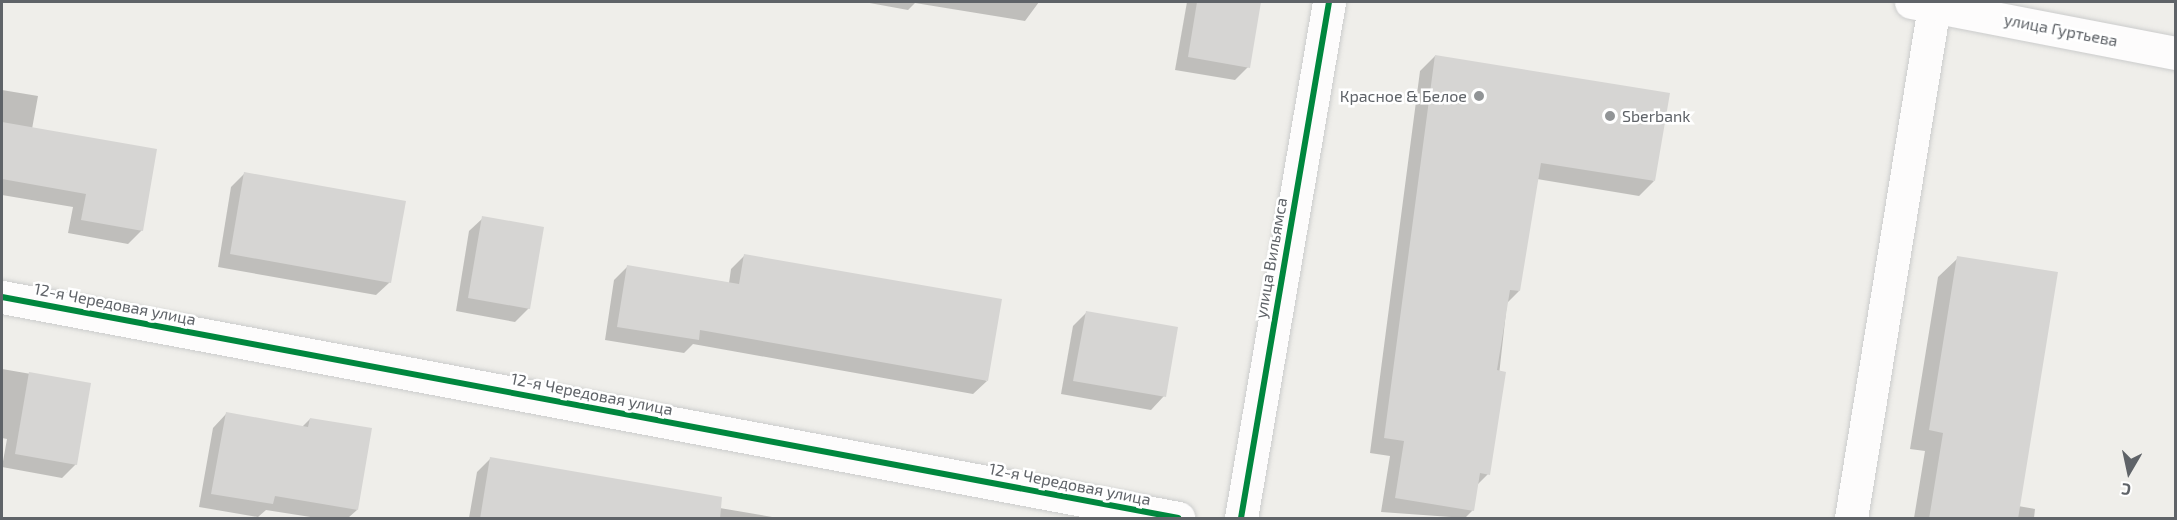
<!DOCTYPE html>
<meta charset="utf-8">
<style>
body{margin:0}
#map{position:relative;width:2177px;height:520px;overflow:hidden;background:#efeeea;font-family:"Exo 2",sans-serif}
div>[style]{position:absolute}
.shadow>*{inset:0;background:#0003}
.building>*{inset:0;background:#d6d5d3}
.roads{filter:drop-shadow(0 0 2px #cbcccc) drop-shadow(0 0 2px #cbcccc)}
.street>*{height:33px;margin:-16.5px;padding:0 16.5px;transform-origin:16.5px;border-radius:16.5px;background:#fdfcfc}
.secondary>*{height:33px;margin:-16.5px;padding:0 16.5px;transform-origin:16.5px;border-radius:16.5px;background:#fdfcfc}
.cycleway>*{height:6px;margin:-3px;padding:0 3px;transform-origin:3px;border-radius:3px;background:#00873e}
.dots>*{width:16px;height:16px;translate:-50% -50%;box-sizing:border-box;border:3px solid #fff;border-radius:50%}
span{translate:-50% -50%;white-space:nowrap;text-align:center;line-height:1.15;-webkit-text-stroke:5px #fff;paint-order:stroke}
.street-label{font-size:16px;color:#5f6368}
.poi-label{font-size:16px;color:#5f6368}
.right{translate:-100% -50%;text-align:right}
.left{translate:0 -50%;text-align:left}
.frame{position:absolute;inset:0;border:3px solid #5f6368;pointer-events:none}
.north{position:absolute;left:2099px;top:442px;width:60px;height:60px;-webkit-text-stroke:4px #fff;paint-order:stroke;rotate:189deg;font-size:16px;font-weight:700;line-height:24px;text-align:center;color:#5f6368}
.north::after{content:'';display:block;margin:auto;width:21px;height:27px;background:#5f6368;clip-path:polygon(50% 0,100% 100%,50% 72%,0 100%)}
</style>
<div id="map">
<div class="shadow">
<div style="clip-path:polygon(864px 2px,1039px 2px,1025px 21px,915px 3px,908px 10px)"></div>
<div style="clip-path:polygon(1187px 2px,1260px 2px,1248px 67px,1235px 80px,1175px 70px)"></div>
<div style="clip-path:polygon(1435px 56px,1654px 181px,1639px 196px,1537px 179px,1519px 291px,1507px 303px,1488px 474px,1477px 485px,1473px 510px,1465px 518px,1381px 512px,1390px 456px,1370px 453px,1420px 71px)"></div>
<div style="clip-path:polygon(2px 90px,38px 96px,32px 129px,142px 230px,128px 244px,68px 233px,73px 207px,2px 195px)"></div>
<div style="clip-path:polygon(245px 173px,390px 282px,376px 295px,218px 267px,231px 187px)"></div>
<div style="clip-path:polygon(483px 218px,529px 308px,515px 322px,456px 311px,469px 231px)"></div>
<div style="clip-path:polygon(745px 255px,987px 381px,973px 394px,693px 344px,684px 353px,605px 340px,614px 280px,628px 266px,729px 283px,731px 269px)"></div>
<div style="clip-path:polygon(1958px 258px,2018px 506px,2035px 509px,2034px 518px,1914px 518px,1925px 451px,1910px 449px,1938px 277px)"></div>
<div style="clip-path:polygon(1086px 313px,1164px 396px,1151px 410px,1061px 394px,1073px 326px)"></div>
<div style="clip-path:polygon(2px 369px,89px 384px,76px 464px,62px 478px,2px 467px,7px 439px,2px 438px)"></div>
<div style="clip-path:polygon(226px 414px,302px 427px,310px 419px,357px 510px,348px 518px,317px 518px,266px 510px,258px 517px,199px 507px,213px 428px)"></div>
<div style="clip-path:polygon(491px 458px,679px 501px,778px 518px,469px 518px,477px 472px)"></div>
</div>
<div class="building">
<div style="clip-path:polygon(1197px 2px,1261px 2px,1250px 68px,1188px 57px)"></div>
<div style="clip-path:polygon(1435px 55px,1670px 93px,1655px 181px,1541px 163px,1520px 291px,1510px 290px,1497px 370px,1506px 372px,1490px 475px,1480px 473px,1474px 511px,1395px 498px,1404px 441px,1384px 438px)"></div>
<div style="clip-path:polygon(2px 122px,157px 149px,143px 231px,81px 220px,86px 194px,2px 179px)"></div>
<div style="clip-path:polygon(244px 172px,406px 201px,391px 283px,230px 254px)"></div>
<div style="clip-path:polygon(482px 216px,544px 227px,530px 309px,468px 298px)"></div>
<div style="clip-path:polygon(744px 254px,1002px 299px,988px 381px,700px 330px,699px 340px,617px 327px,627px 265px,739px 284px)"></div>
<div style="clip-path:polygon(1957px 256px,2058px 272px,2018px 519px,1929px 519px,1943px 433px,1929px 430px)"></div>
<div style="clip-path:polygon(1086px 311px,1178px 327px,1166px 397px,1073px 381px)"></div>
<div style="clip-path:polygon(29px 372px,91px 383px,77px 465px,15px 454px)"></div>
<div style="clip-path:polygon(226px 412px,308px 427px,310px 418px,372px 428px,358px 510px,275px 496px,273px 504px,211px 494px)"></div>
<div style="clip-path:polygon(490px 457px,722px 497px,720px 519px,480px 519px)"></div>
</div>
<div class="roads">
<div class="street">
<div style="left:2px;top:297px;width:1197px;rotate:10.64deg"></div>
<div style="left:1241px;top:518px;width:523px;rotate:-80.32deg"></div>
<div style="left:1851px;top:518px;width:519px;rotate:-80.79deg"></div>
</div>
<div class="secondary">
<div style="left:1911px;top:2px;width:270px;rotate:10.9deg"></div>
</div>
</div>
<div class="cycleway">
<div style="left:2px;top:297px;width:1197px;rotate:10.64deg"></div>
<div style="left:1241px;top:518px;width:523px;rotate:-80.32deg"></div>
</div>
<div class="dots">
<div style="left:1479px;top:96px;background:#919496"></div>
<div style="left:1610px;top:116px;background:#919496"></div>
</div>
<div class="street-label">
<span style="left:2061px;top:30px;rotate:11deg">улица Гуртьева</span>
<span style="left:1271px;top:258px;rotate:-80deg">улица Вильямса</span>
<span style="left:115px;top:304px;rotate:11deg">12-я Чередовая улица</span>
<span style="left:592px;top:394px;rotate:11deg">12-я Чередовая улица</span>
<span style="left:1070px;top:484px;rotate:11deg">12-я Чередовая улица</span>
</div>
<div class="poi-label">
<span class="right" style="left:1467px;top:96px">Красное &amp; Белое</span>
<span class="left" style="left:1622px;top:116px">Sberbank</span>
</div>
<div class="frame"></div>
<div class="north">С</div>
</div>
